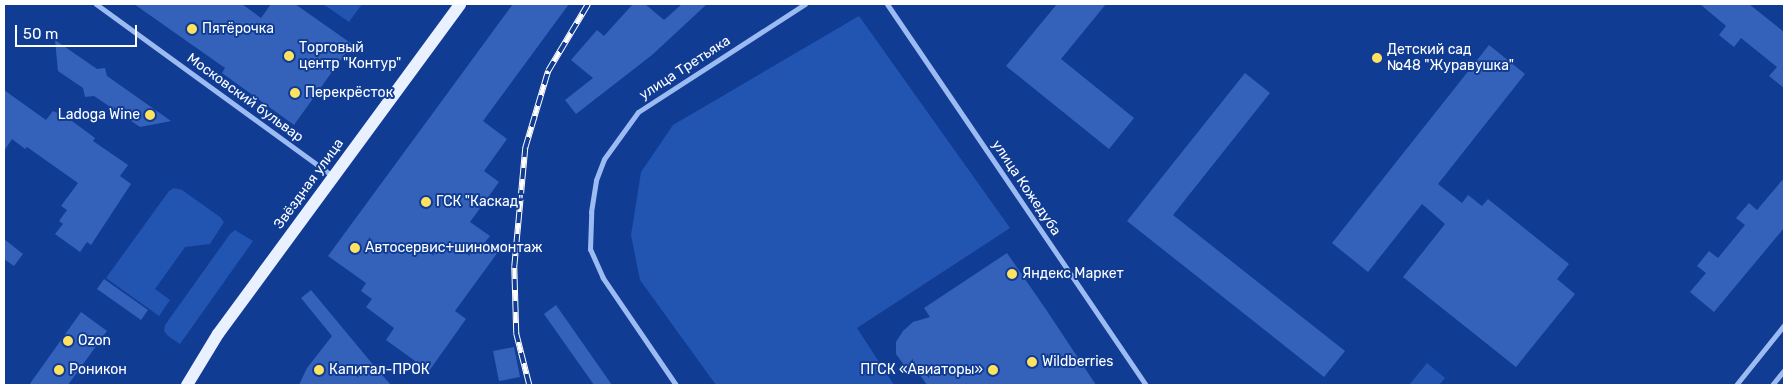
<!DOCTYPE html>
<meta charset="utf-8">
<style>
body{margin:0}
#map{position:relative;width:1788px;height:389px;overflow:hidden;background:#113c93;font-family:Rubik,sans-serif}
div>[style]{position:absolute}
.green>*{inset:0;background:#2254b2}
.building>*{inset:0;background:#3462ba}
.street>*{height:5px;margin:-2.5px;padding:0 2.5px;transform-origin:2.5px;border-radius:2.5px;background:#9dbbf3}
.primary>*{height:12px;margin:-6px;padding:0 6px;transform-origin:6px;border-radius:6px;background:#e9f0ff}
.rail>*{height:5.5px;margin-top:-2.75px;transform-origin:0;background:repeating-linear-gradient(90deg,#113c93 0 11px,#fff 0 22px);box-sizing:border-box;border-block:1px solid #fff}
.dots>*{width:14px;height:14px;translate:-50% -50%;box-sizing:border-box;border:2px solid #113c93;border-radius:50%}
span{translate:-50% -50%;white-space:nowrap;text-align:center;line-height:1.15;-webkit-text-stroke:4px #113c93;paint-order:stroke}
.poi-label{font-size:14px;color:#fff}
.left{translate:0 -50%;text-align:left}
.right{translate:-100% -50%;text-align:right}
.street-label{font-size:14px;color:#fff}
.frame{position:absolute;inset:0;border:5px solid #fff;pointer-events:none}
.scale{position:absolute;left:15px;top:25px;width:122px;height:22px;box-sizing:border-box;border:2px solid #fff;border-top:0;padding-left:6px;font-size:15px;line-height:18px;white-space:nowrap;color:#fff;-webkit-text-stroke:4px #113c93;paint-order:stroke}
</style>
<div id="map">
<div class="green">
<div style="clip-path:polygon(323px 4px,362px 4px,349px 22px)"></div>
<div style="clip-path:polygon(859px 16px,1010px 228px,857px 328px,894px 385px,716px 385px,640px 280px,631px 235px,641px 172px,673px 125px)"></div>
<div style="clip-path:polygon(174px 188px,182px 190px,220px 217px,224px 222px,210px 244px,185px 247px,155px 289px,170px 300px,159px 316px,106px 278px,169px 191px)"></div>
<div style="clip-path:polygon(235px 230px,253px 241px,180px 344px,168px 336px,164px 331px,165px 325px,230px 234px)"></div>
<div style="clip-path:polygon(1427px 363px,1445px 378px,1439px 385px,1409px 385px)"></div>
</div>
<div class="building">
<div style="clip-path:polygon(134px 4px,242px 4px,261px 18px,271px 4px,295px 4px,352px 44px,294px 125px,222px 73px,225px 68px)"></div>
<div style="clip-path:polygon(513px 4px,569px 4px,483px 121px,507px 139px,484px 171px,499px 182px,470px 222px,490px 236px,485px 242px,498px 252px,455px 311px,466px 319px,429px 371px,386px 340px,394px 328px,366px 307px,372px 299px,361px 291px,366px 283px,328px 256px)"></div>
<div style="clip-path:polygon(633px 4px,645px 4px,664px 20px,682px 4px,707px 4px,652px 55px,576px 114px,565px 100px,593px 78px,571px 60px,597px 30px,604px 36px)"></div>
<div style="clip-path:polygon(1057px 4px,1106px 4px,1061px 59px,1134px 118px,1109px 149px,1006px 66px)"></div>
<div style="clip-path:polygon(1700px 4px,1749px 4px,1784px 32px,1784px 88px,1769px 76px,1777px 67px,1741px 38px,1734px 47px,1719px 35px,1726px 26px)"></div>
<div style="clip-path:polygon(55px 40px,97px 69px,105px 68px,107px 76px,171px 121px,140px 127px,94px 96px,85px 97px,83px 88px,58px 71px)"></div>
<div style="clip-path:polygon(1489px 45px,1525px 74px,1438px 184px,1462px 203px,1468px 195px,1482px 206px,1488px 199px,1529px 232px,1569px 264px,1557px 279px,1575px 294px,1516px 367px,1403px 277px,1445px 224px,1422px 204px,1368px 272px,1332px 243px)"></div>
<div style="clip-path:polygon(1245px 73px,1270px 93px,1173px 215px,1345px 351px,1324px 377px,1127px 221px)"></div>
<div style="clip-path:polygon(4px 90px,46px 120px,53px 111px,68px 118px,95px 138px,93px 141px,128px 165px,120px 176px,131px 184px,91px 245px,87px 242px,80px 252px,55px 234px,63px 224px,59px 221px,67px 210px,61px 206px,78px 183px,27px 147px,25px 149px,12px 139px,4px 151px)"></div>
<div style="clip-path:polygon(1784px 178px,1784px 228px,1714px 312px,1690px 292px,1706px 273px,1697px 266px,1709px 251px,1718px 258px,1745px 225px,1736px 218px,1749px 203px,1757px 210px)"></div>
<div style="clip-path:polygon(4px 239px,23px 254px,14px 266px,4px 259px)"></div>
<div style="clip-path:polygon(1007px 253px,1047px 311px,1096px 385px,927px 385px,915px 368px,904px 365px,896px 354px,896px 342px,903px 331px,913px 322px,930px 317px,924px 308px)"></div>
<div style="clip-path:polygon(104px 279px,148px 310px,141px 320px,97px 289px)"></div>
<div style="clip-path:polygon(311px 290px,375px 367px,391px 385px,299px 385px,307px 368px,332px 336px,301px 298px)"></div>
<div style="clip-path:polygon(556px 305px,612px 385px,594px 385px,544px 314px)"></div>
<div style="clip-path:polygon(81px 312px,107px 331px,68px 385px,29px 385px)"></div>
<div style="clip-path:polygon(514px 347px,520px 377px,499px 381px,493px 351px)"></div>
</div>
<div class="street">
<div style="left:96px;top:4px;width:293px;rotate:36deg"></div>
<div style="left:887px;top:4px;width:461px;rotate:55.8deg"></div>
<div style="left:676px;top:385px;width:130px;rotate:-124.3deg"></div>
<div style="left:603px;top:278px;width:32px;rotate:-114deg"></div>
<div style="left:590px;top:249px;width:37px;rotate:-88deg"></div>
<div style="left:591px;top:212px;width:32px;rotate:-81deg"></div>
<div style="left:596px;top:180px;width:22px;rotate:-69deg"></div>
<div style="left:604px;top:159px;width:58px;rotate:-54.1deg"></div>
<div style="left:638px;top:112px;width:199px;rotate:-32.9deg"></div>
<div style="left:1736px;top:385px;width:77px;rotate:-51.3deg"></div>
<div style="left:1772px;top:385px;width:19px;rotate:-51deg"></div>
</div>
<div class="primary">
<div style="left:187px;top:385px;width:60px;rotate:-58.7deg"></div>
<div style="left:218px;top:334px;width:409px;rotate:-53.7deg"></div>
</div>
<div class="rail">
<div style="left:529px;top:385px;width:53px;rotate:-104.3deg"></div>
<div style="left:516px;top:334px;width:67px;rotate:-91.7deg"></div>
<div style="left:514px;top:267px;width:120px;rotate:-84.7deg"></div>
<div style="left:525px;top:148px;width:80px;rotate:-73.4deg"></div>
<div style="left:548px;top:71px;width:78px;rotate:-59.2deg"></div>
</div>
<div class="dots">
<div style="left:192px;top:29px;background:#ffe25f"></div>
<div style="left:289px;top:56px;background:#ffe25f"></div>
<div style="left:1377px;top:58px;background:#ffe25f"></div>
<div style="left:295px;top:93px;background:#ffe25f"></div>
<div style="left:150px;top:115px;background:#ffe25f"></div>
<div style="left:426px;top:202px;background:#ffe25f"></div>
<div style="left:355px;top:248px;background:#ffe25f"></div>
<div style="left:1012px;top:274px;background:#ffe25f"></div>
<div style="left:68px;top:341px;background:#ffe25f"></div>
<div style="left:1032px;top:362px;background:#ffe25f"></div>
<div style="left:59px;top:370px;background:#ffe25f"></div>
<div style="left:319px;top:370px;background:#ffe25f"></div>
<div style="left:993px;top:370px;background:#ffe25f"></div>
</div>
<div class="poi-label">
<span class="left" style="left:202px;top:29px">Пятёрочка</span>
<span class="left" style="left:299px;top:56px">Торговый<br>центр "Контур"</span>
<span class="left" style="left:1387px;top:58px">Детский сад<br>№48 "Журавушка"</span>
<span class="left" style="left:305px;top:93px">Перекрёсток</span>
<span class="right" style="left:140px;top:115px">Ladoga Wine</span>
<span class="left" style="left:436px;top:202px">ГСК "Каскад"</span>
<span class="left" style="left:365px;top:248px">Автосервис+шиномонтаж</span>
<span class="left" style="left:1022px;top:274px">Яндекс Маркет</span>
<span class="left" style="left:78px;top:341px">Ozon</span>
<span class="left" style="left:1042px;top:362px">Wildberries</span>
<span class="left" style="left:69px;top:370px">Роникон</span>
<span class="left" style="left:329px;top:370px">Капитал-ПРОК</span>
<span class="right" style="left:983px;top:370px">ПГСК «Авиаторы»</span>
</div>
<div class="street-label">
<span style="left:685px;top:68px;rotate:-33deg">улица Третьяка</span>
<span style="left:245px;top:98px;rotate:36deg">Московский бульвар</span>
<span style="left:309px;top:184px;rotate:-54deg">Звёздная улица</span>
<span style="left:1026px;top:188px;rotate:56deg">улица Кожедуба</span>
</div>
<div class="frame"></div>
<div class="scale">50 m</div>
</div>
